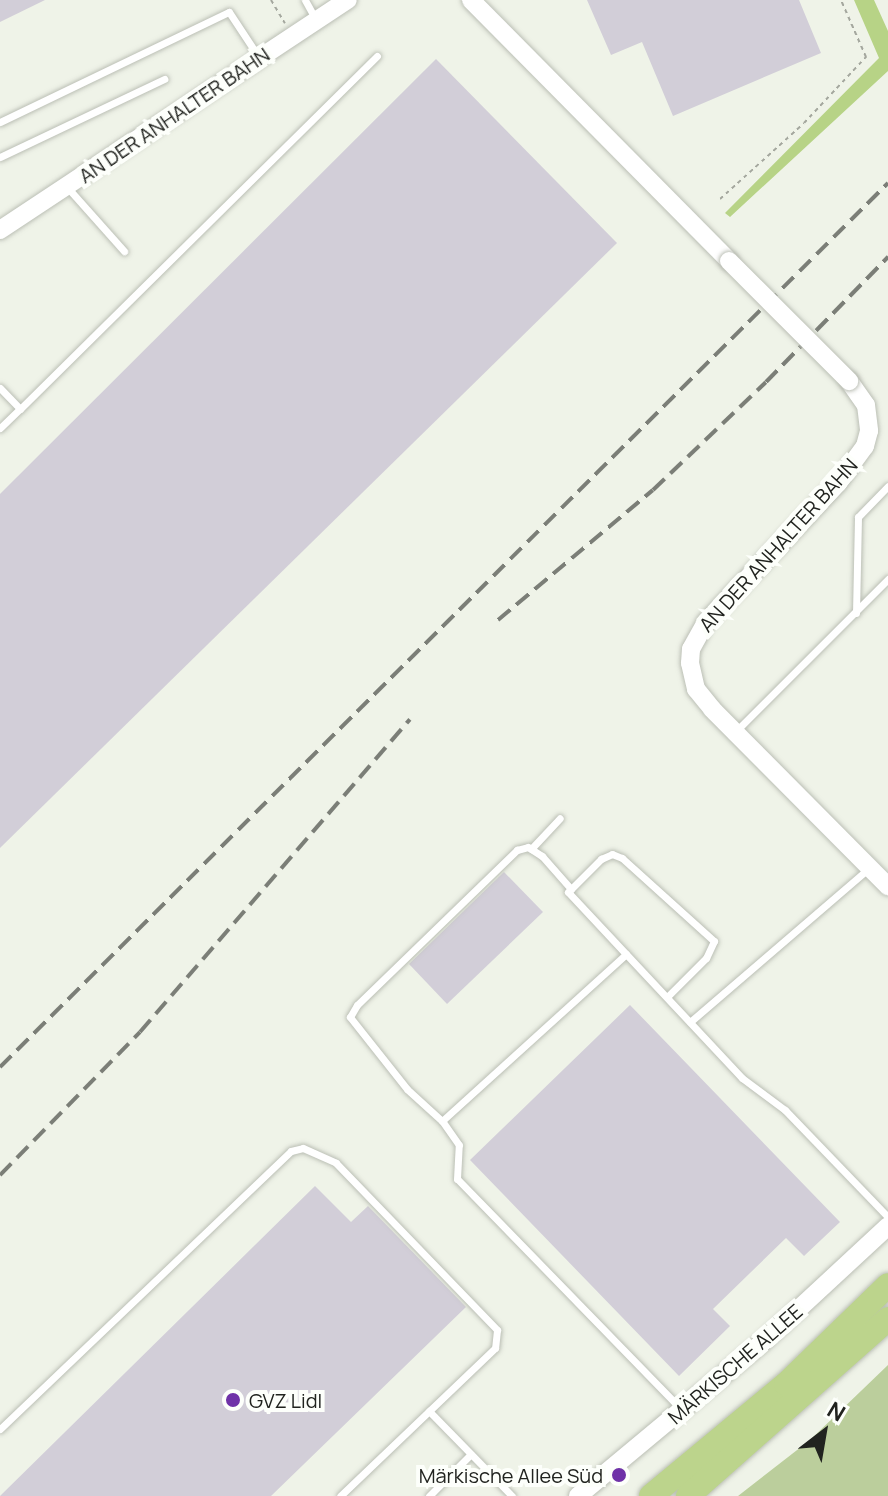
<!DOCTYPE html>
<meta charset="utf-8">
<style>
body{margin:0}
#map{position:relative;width:888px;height:1496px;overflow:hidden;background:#eff3e8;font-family:Manrope,sans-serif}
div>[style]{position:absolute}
.green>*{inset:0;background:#bbce9c}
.water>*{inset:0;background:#b7d386}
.building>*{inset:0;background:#d2ced8}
.path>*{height:2px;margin-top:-1px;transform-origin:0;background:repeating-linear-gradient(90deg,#a4a79e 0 4px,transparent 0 8px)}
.roads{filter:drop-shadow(0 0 2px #bbbfb5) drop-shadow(0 0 2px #bbbfb5)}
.service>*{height:7px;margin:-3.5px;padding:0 3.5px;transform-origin:3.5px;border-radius:3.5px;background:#fff}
.tertiary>*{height:18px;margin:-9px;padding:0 9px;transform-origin:9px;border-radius:9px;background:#fff}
.trunk>*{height:24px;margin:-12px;padding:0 12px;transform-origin:12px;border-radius:12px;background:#bcd48c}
.rail>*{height:4px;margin-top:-2px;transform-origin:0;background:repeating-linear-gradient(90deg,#7b7e77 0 16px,transparent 0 24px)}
.bridges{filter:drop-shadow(0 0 2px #bbbfb5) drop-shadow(0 0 2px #bbbfb5)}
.tertiary-bridge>*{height:18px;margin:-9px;padding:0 9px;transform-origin:9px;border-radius:9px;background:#fff}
.dots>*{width:22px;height:22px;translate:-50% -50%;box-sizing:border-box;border:4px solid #fdfffb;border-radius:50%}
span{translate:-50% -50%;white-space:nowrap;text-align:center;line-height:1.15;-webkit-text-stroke:8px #fdfffb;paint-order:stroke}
.street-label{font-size:20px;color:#21231f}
.poi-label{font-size:20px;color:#21231f}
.left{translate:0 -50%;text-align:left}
.right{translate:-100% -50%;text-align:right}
.north{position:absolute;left:784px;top:1392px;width:80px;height:80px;-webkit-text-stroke:6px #fdfffb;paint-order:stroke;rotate:31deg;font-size:22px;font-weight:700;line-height:32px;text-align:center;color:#21231f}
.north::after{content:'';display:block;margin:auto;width:28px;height:36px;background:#21231f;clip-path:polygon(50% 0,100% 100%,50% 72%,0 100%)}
</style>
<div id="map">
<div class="green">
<div style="clip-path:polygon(888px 1365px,888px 1496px,738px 1496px,810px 1440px)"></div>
</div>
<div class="water">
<div style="clip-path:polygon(854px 0,874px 0,888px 31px,888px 71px,730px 217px,725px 213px,879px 58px)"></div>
</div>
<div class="building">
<div style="clip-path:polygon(0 0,45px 0,0 22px)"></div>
<div style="clip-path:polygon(587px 0,799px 0,821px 53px,673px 116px,642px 42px,611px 55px)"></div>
<div style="clip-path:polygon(436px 59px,617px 243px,0 848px,0 494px)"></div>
<div style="clip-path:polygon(504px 872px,543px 912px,447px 1004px,409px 964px)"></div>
<div style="clip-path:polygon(630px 1005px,840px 1222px,804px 1256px,786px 1238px,713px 1309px,730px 1326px,679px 1376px,470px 1160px)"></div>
<div style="clip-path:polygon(315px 1186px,351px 1222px,368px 1206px,466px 1307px,271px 1496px,0 1496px)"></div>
</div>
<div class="path">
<div style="left:271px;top:0;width:27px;rotate:59deg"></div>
<div style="left:720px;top:199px;width:113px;rotate:-42.1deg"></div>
<div style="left:804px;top:123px;width:91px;rotate:-46.8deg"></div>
<div style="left:866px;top:57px;width:62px;rotate:-113.7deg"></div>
</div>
<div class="roads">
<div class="service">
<div style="left:305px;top:0;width:21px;rotate:61deg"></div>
<div style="left:0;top:122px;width:254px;rotate:-25.7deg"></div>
<div style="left:229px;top:12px;width:53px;rotate:56.6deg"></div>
<div style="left:0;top:157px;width:182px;rotate:-25.4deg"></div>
<div style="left:67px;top:187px;width:86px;rotate:48.3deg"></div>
<div style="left:0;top:388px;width:29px;rotate:46deg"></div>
<div style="left:20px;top:409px;width:502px;rotate:-44.68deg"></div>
<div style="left:0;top:428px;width:28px;rotate:-44deg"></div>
<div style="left:856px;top:613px;width:96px;rotate:-88.8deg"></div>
<div style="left:858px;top:517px;width:43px;rotate:-45.9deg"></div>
<div style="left:737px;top:730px;width:214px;rotate:-45deg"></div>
<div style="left:531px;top:849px;width:42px;rotate:-46.9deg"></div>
<div style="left:626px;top:954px;width:85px;rotate:-133.1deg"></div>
<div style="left:568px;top:892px;width:47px;rotate:-45deg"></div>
<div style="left:601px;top:859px;width:12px;rotate:-24deg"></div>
<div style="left:612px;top:854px;width:11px;rotate:22deg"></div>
<div style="left:622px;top:858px;width:124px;rotate:42.1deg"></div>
<div style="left:714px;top:941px;width:19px;rotate:115deg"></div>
<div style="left:706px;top:958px;width:55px;rotate:135deg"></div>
<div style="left:690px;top:1022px;width:233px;rotate:-40.7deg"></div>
<div style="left:442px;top:1121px;width:47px;rotate:-137.6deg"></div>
<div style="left:407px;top:1089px;width:92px;rotate:-128.4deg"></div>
<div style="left:350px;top:1017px;width:14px;rotate:-60deg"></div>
<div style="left:357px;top:1005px;width:223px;rotate:-44.1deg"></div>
<div style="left:517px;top:850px;width:11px;rotate:-15deg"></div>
<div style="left:528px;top:847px;width:17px;rotate:33deg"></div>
<div style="left:542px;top:856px;width:44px;rotate:48.7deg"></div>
<div style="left:681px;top:1409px;width:321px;rotate:-134.2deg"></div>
<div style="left:457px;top:1179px;width:34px;rotate:-87deg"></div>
<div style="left:459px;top:1145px;width:29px;rotate:-125deg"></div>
<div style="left:442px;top:1121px;width:248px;rotate:-42.2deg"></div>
<div style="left:626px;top:954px;width:170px;rotate:46.9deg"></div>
<div style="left:742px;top:1078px;width:54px;rotate:36.7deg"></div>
<div style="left:785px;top:1110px;width:149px;rotate:46.1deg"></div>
<div style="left:429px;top:1411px;width:119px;rotate:45.7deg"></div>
<div style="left:0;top:1429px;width:402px;rotate:-43.7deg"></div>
<div style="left:291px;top:1151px;width:12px;rotate:-14deg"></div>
<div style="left:303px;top:1148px;width:36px;rotate:24deg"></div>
<div style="left:336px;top:1163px;width:232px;rotate:46deg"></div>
<div style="left:497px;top:1330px;width:18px;rotate:96deg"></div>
<div style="left:495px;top:1348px;width:214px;rotate:136.3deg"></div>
<div style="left:429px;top:1496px;width:59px;rotate:-45deg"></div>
</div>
<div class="tertiary">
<div style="left:471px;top:0;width:367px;rotate:45.3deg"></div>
<div style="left:0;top:230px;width:417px;rotate:-33.5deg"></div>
<div style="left:849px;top:381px;width:29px;rotate:55deg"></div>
<div style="left:866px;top:405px;width:26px;rotate:83deg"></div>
<div style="left:869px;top:431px;width:16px;rotate:105deg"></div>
<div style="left:865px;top:446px;width:46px;rotate:126.1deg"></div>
<div style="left:838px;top:483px;width:192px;rotate:133.5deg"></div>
<div style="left:706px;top:622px;width:31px;rotate:119deg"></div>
<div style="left:691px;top:649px;width:14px;rotate:94deg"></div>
<div style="left:690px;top:663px;width:27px;rotate:77deg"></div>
<div style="left:696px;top:689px;width:26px;rotate:51deg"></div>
<div style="left:712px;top:709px;width:250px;rotate:45.2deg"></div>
<div style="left:578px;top:1496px;width:242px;rotate:-39.8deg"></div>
<div style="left:764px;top:1341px;width:169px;rotate:-42.8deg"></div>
</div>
<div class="trunk">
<div style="left:651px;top:1496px;width:175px;rotate:-39.7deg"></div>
<div style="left:786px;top:1384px;width:142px;rotate:-44.1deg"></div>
<div style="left:688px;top:1496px;width:267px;rotate:-41.5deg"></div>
</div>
</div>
<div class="rail">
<div style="left:498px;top:620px;width:202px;rotate:-40deg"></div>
<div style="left:653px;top:490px;width:156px;rotate:-43.7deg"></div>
<div style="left:766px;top:382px;width:175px;rotate:-45.7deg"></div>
<div style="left:0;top:1067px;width:1253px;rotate:-44.87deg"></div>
<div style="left:0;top:1175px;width:200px;rotate:-45.6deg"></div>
<div style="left:140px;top:1032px;width:413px;rotate:-49.2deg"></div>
</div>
<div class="bridges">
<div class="tertiary-bridge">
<div style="left:729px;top:261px;width:170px;rotate:45deg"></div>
</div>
</div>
<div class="dots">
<div style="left:233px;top:1400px;background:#6f32a8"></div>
<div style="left:619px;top:1475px;background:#6f32a8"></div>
</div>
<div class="street-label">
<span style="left:174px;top:115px;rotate:-34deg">AN DER ANHALTER BAHN</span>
<span style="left:778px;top:545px;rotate:-48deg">AN DER ANHALTER BAHN</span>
<span style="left:735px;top:1364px;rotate:-41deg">MÄRKISCHE ALLEE</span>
</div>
<div class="poi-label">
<span class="left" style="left:249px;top:1400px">GVZ Lidl</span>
<span class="right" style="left:603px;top:1475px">Märkische Allee Süd</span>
</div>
<div class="north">N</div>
</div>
